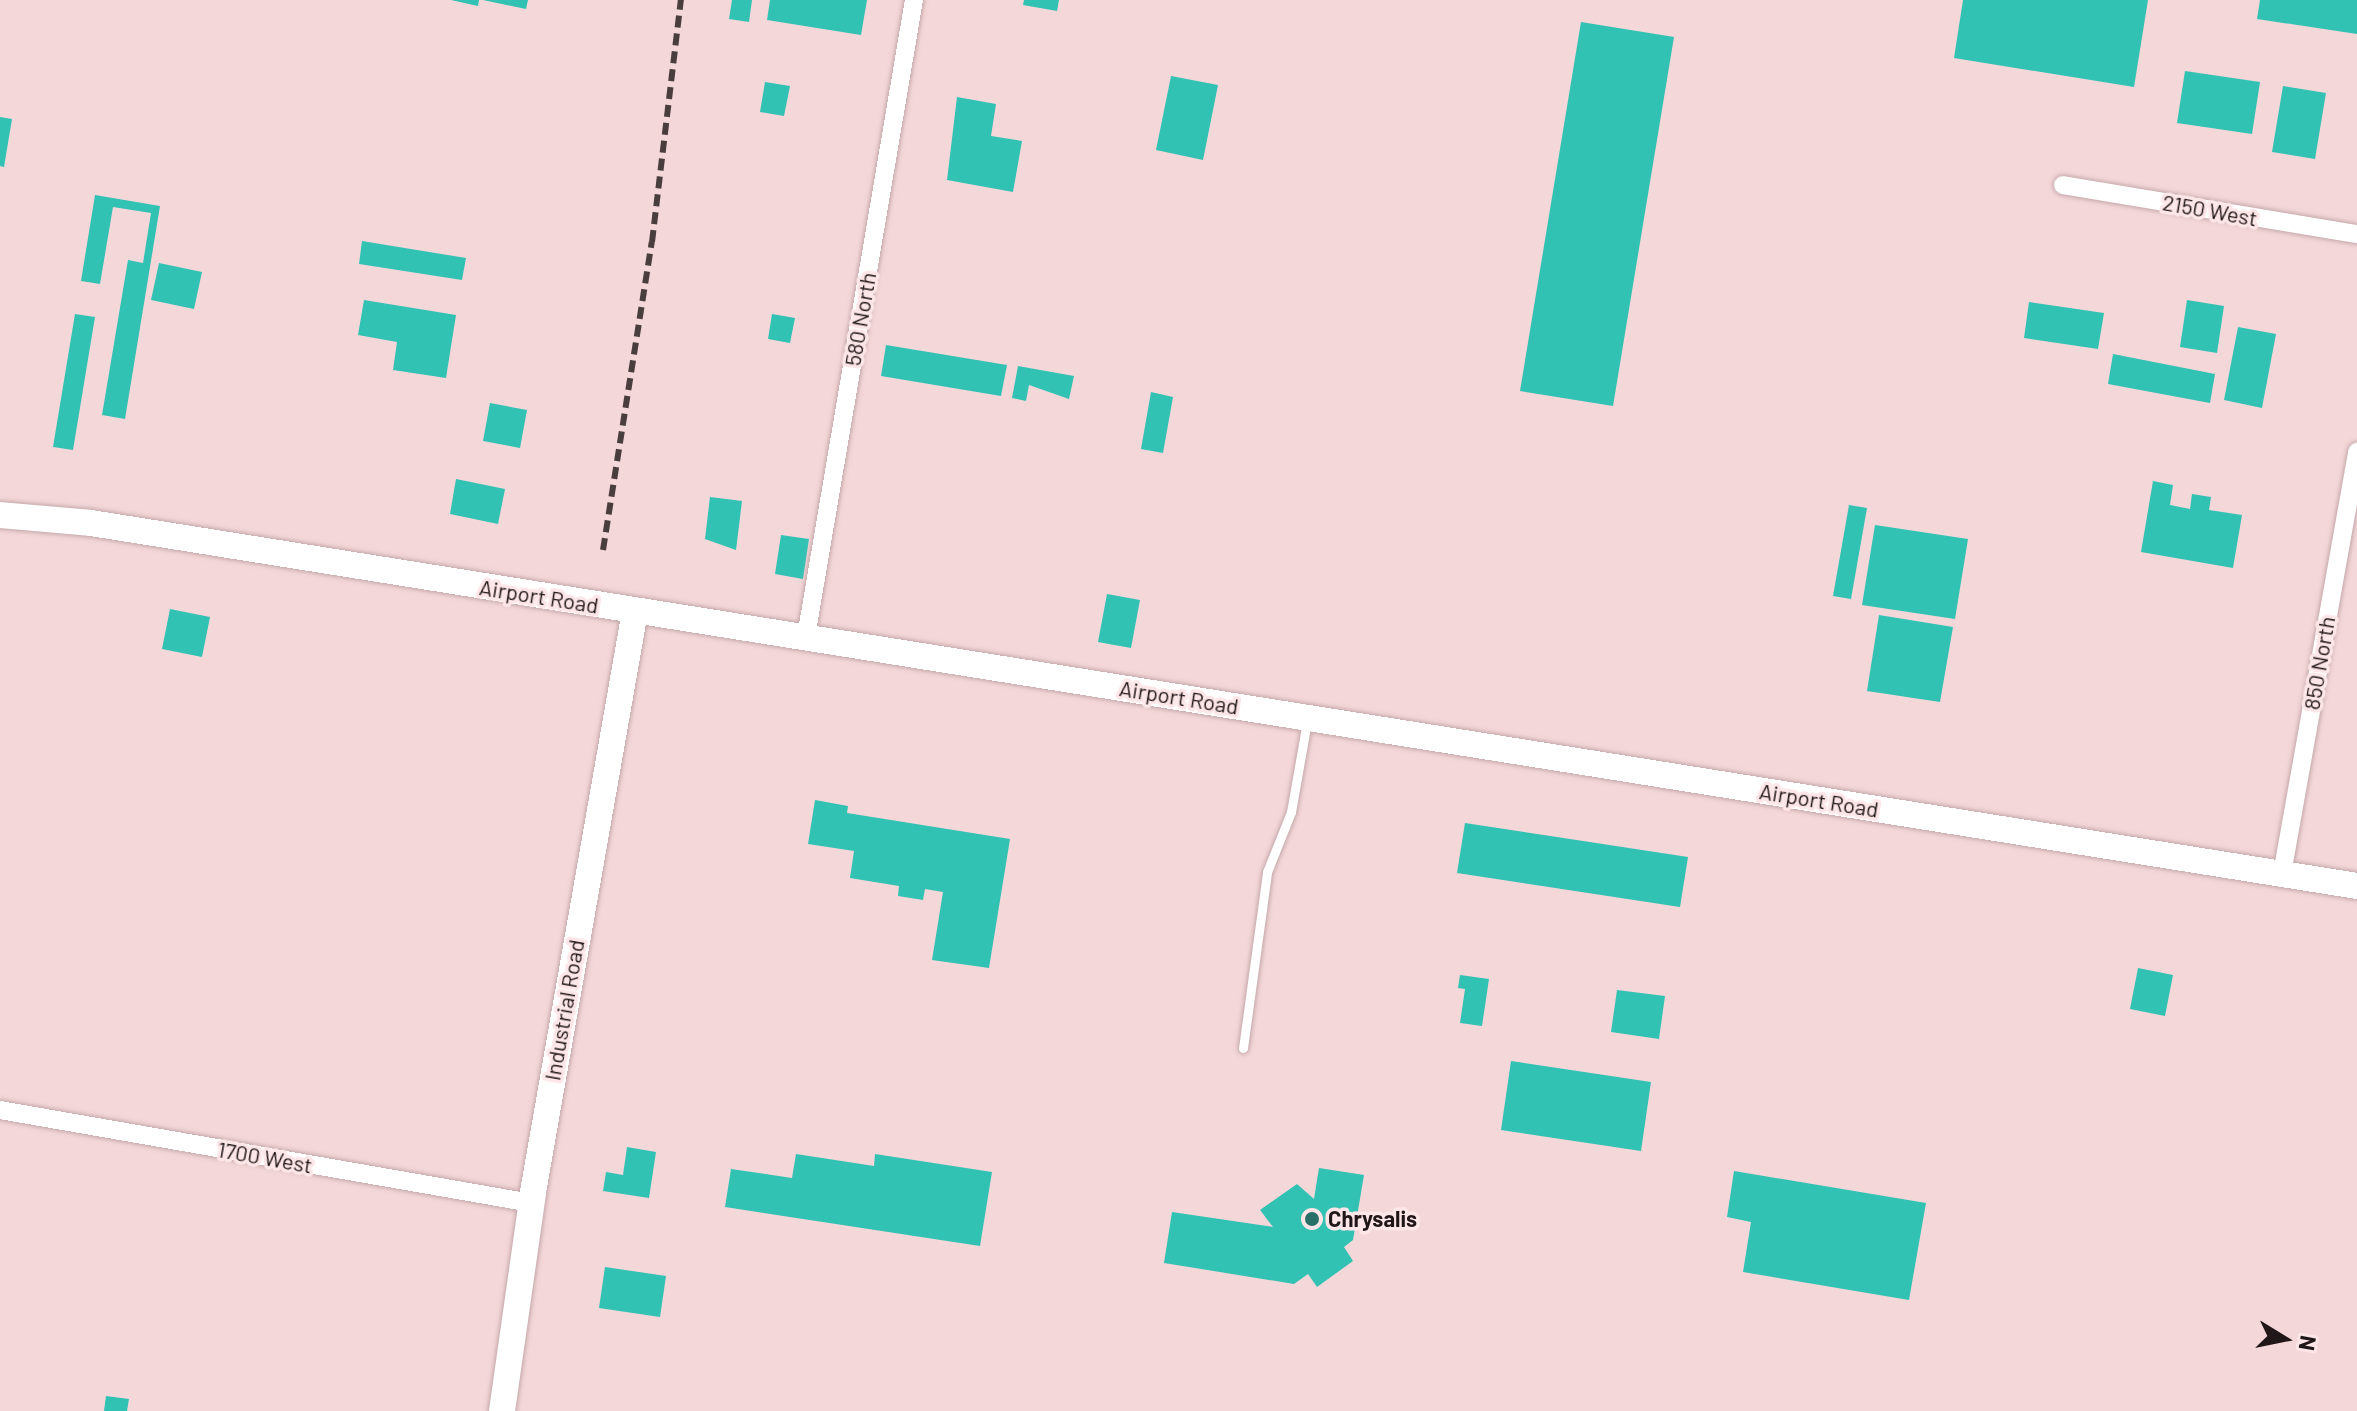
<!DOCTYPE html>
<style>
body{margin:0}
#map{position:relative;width:2357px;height:1411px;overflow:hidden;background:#f4d7d9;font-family:Barlow,sans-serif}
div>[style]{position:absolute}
.building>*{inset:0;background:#32c2b4}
.roads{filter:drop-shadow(0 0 2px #c4a8aa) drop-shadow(0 0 2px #c4a8aa)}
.lane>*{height:9px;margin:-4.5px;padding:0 4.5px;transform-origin:4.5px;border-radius:4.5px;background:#fff}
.street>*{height:18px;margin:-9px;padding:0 9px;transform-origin:9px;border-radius:9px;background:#fff}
.secondary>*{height:26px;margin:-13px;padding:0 13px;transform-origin:13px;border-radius:13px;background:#fff}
.rail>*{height:6px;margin-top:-3px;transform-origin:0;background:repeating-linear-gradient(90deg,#4a3d3e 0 12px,transparent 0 18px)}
.dots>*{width:22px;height:22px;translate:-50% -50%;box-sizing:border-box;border:4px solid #fde6e7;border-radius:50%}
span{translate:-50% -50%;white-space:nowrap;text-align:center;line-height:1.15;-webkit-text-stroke:7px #fde6e7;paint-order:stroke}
.street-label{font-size:22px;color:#211718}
.poi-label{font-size:22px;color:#211718;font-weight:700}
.left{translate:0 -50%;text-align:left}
.north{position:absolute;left:2245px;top:1299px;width:80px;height:80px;-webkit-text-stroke:6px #fde6e7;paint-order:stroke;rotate:100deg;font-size:22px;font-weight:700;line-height:32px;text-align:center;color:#211718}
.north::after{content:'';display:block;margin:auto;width:28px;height:36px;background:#211718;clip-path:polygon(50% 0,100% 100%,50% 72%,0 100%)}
</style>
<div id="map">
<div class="building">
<div style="clip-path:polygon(451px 0,479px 0,478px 6px)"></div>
<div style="clip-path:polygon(483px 0,528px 0,526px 9px)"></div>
<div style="clip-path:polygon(732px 0,752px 0,749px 22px,729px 19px)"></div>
<div style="clip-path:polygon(770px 0,867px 0,861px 35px,767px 20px)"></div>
<div style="clip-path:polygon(1024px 0,1059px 0,1057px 11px,1023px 5px)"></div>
<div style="clip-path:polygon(1963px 0,2148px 0,2134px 87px,1954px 58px)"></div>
<div style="clip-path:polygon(2260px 0,2357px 0,2357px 34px,2257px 19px)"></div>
<div style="clip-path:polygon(1581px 22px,1674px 37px,1613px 406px,1520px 391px)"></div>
<div style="clip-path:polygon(2185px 71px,2260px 82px,2252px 134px,2177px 123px)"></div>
<div style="clip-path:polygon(1171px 76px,1218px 85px,1203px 160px,1156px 150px)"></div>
<div style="clip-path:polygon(765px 82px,790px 86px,784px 116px,760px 112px)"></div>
<div style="clip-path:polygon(2283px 86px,2326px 93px,2315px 159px,2272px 152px)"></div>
<div style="clip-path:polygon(957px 97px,996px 104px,991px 136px,1022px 141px,1013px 192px,947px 180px)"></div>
<div style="clip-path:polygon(0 117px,12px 119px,4px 167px,0 166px)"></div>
<div style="clip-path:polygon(95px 195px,160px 206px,125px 419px,102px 415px,128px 260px,143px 263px,151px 213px,113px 207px,100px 284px,81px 281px)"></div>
<div style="clip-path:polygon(362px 241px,466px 258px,462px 280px,359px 264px)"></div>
<div style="clip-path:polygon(159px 263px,202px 272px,194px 309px,151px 300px)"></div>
<div style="clip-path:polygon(364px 300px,456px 315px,446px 378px,393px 370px,397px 342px,358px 335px)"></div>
<div style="clip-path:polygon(2187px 300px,2224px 306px,2217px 353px,2180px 347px)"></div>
<div style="clip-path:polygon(2029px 302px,2104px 313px,2098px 349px,2024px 338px)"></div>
<div style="clip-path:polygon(75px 314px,95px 317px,73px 450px,53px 447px)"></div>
<div style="clip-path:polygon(772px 314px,795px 318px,790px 343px,768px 339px)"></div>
<div style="clip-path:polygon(2238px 327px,2276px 334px,2262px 408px,2224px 400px)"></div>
<div style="clip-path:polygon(886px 345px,1007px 365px,1001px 396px,881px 376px)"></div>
<div style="clip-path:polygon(2113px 354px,2215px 374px,2210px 403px,2108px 384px)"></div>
<div style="clip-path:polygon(1018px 366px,1074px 376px,1069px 399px,1029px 385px,1026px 401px,1012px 398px)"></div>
<div style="clip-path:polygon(1151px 392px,1173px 397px,1163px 453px,1141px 449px)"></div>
<div style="clip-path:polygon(490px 403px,527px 410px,520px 448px,483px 441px)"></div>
<div style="clip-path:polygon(456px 479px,505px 489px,498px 524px,450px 514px)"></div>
<div style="clip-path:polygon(2153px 481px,2173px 485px,2170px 505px,2190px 509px,2192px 494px,2211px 497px,2209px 510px,2242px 515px,2233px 568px,2141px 552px)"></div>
<div style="clip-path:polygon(710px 497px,742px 501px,736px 550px,705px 539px)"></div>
<div style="clip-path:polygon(1849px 505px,1867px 508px,1851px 599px,1833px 596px)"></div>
<div style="clip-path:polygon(1875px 525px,1968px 539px,1955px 619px,1862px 605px)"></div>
<div style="clip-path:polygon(781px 535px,809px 539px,803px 579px,775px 574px)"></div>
<div style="clip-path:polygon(1107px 594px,1140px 600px,1131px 648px,1098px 642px)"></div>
<div style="clip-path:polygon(170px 609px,210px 617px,202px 657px,162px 649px)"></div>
<div style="clip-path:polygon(1879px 615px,1953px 627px,1940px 702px,1867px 691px)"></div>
<div style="clip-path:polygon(815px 800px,848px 806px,847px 813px,1010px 839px,989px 968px,932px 960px,943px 892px,925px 889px,923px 900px,898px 896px,899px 886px,850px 878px,854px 851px,808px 844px)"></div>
<div style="clip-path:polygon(1465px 823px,1688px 857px,1680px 907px,1457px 873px)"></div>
<div style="clip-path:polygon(2138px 968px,2173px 975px,2165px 1016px,2130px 1009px)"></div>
<div style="clip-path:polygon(1460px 975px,1489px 979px,1482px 1026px,1460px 1023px,1465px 989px,1458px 988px)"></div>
<div style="clip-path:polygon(1617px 990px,1665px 996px,1659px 1039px,1611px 1032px)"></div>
<div style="clip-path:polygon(1511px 1061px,1651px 1082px,1641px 1151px,1501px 1130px)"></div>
<div style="clip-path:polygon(627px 1147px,656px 1152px,649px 1198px,603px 1191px,606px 1172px,623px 1175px)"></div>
<div style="clip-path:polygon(796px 1154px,874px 1166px,875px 1154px,992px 1172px,980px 1246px,725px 1207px,731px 1169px,792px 1178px)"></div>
<div style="clip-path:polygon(1319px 1168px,1364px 1175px,1353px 1240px,1344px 1247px,1353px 1261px,1317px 1287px,1308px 1274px,1294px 1284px,1164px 1263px,1172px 1212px,1273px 1227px,1260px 1210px,1297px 1184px,1314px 1199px)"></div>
<div style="clip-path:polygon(1734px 1171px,1926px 1203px,1909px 1300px,1743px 1272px,1751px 1222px,1727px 1217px)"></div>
<div style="clip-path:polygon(605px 1267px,666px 1276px,660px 1317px,599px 1308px)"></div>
<div style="clip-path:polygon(106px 1396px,129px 1399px,127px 1411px,104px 1411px)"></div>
</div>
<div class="roads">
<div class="lane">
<div style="left:1243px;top:1048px;width:178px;rotate:-82.2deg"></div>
<div style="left:1267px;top:872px;width:65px;rotate:-68.2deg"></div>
<div style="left:1291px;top:812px;width:92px;rotate:-80deg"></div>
</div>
<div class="street">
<div style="left:2063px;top:185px;width:298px;rotate:9.5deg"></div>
<div style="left:806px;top:637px;width:646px;rotate:-80.38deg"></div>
<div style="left:2282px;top:874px;width:429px;rotate:-79.9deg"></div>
<div style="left:0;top:1110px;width:539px;rotate:9.93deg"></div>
</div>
<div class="secondary">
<div style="left:0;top:515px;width:91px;rotate:5deg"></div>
<div style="left:91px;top:523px;width:2295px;rotate:9.1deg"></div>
<div style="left:502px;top:1411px;width:221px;rotate:-81.9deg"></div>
<div style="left:533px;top:1192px;width:590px;rotate:-80.04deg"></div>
</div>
</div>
<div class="rail">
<div style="left:603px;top:550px;width:312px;rotate:-81deg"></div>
<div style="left:652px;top:242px;width:244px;rotate:-83.2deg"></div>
</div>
<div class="dots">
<div style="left:1312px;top:1219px;background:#276f67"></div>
</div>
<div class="street-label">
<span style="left:2210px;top:210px;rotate:10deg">2150 West</span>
<span style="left:860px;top:319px;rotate:-80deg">580 North</span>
<span style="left:539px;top:596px;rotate:9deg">Airport Road</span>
<span style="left:2319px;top:663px;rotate:-80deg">850 North</span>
<span style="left:1179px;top:697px;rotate:9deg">Airport Road</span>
<span style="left:1819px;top:800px;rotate:9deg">Airport Road</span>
<span style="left:564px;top:1010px;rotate:-80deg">Industrial Road</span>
<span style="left:265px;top:1157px;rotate:10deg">1700 West</span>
</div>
<div class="poi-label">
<span class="left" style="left:1328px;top:1219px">Chrysalis</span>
</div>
<div class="north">N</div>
</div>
